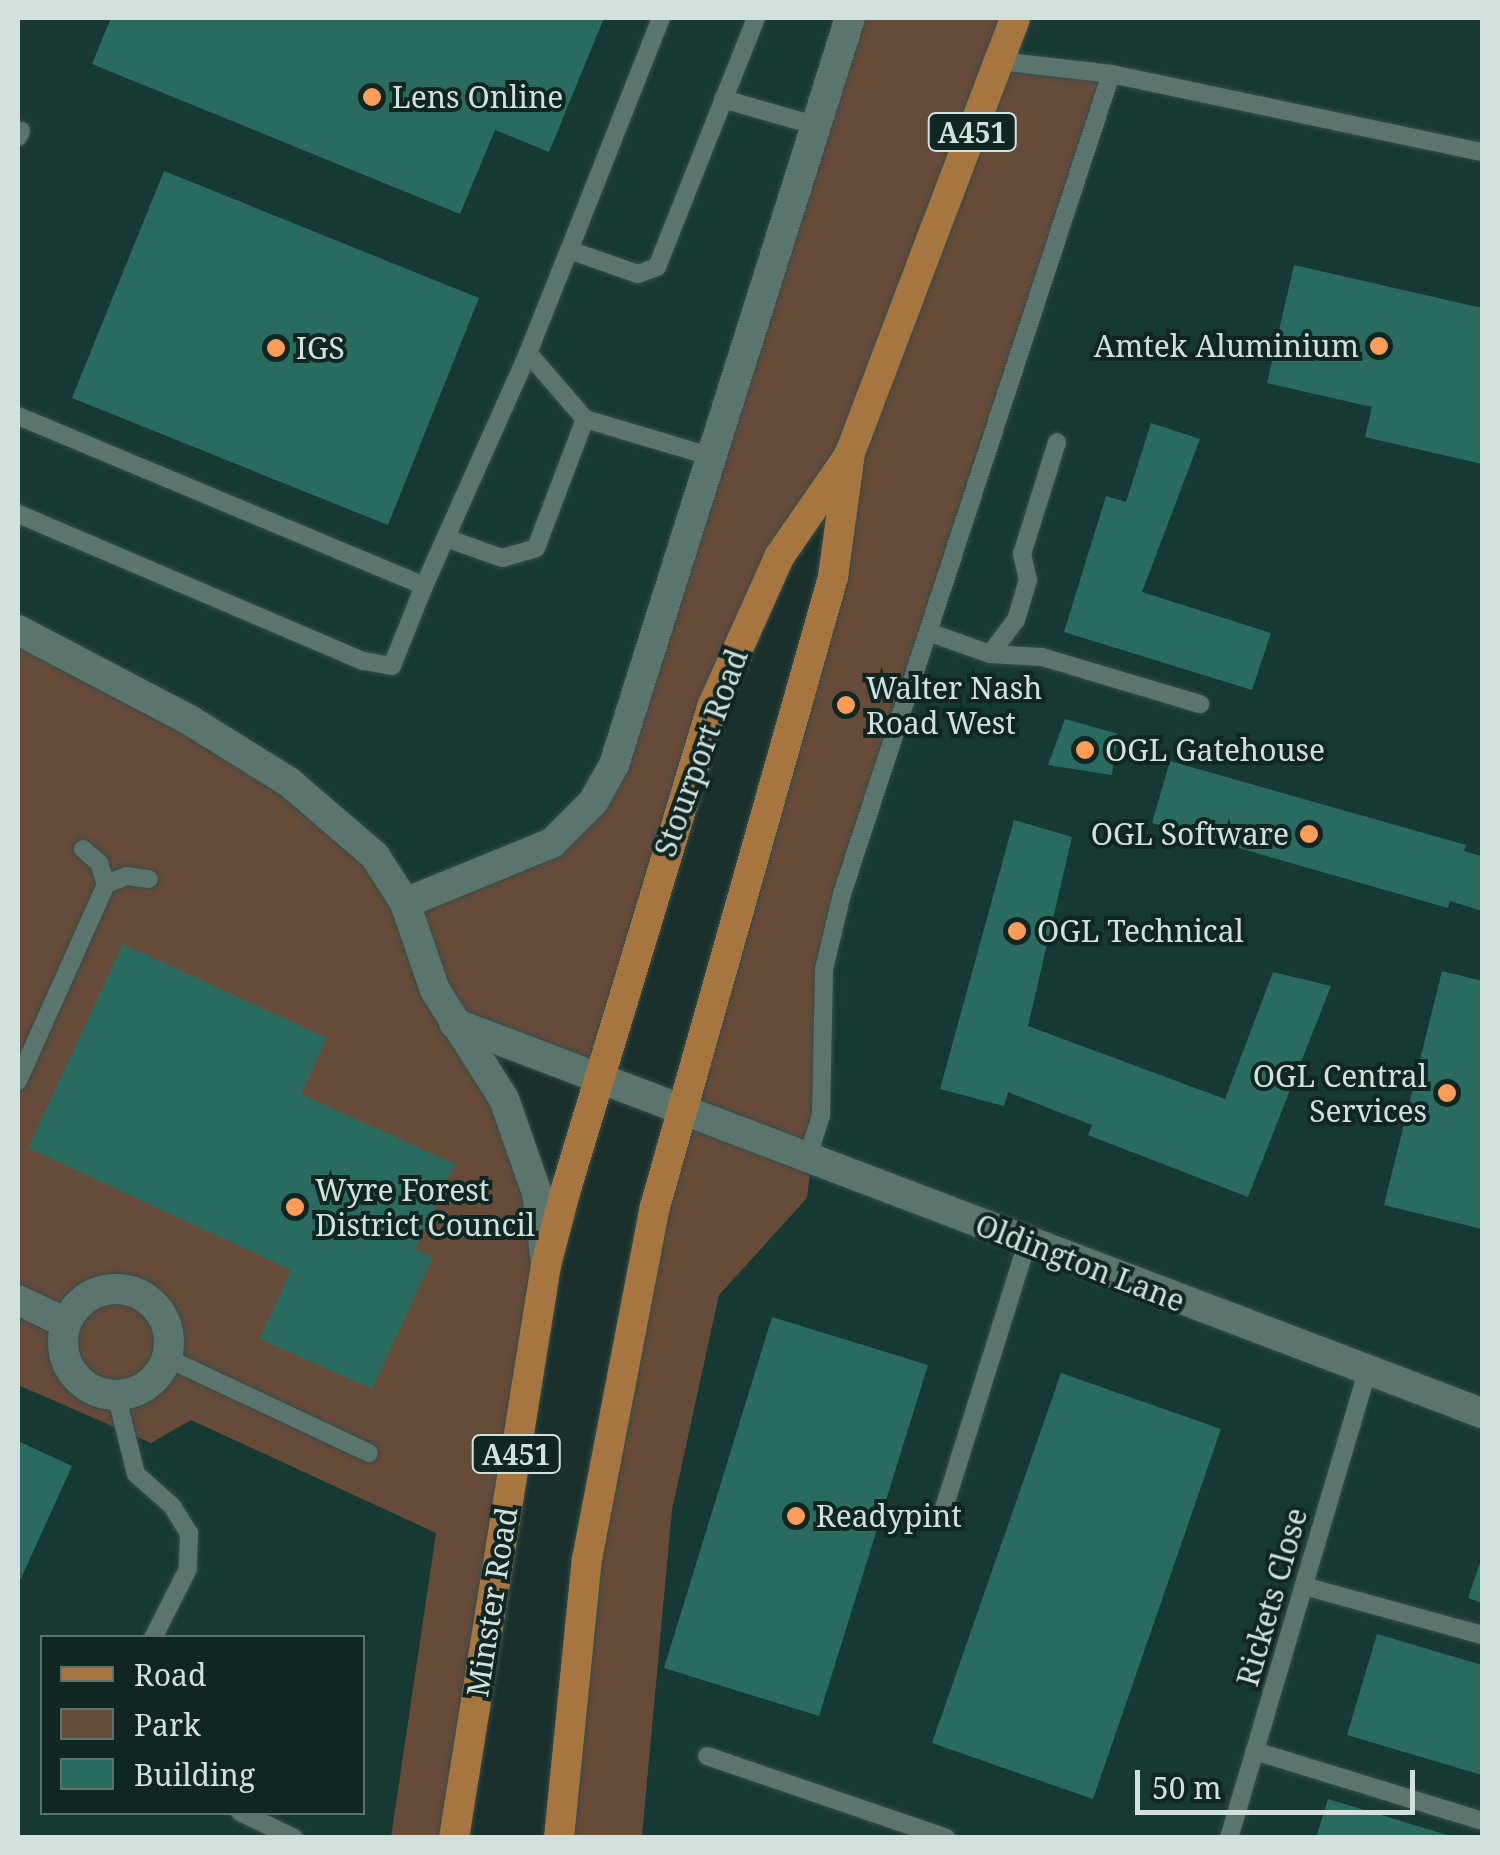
<!DOCTYPE html>
<style>
body{margin:0}
#map{position:relative;width:1500px;height:1855px;overflow:hidden;background:#19302c;font-family:"Noto Serif",serif}
div>[style]{position:absolute}
.built>*{inset:0;background:#173933}
.green>*{inset:0;background:#664b39}
.building>*{inset:0;background:#2a6b5f}
.roads{filter:drop-shadow(0 0 2px #384c49) drop-shadow(0 0 2px #384c49)}
.lane>*{height:18px;margin:-9px;padding:0 9px;transform-origin:9px;border-radius:9px;background:#5a746e}
.street>*{height:30px;margin:-15px;padding:0 15px;transform-origin:15px;border-radius:15px;background:#5a746e}
.street>.ring{margin:-15px;padding:0;box-sizing:content-box;background:none;border:30px solid #5a746e;border-radius:50%}
.primary>*{height:30px;margin:-15px;padding:0 15px;transform-origin:15px;border-radius:15px;background:#a7753f}
.dots>*{width:28px;height:28px;translate:-50% -50%;box-sizing:border-box;border:5px solid #0f2622;border-radius:50%}
span{translate:-50% -50%;white-space:nowrap;text-align:center;line-height:1.15;-webkit-text-stroke:8px #0f2622;paint-order:stroke}
.shield-label span{padding:2px 8px;background:#0f2622;border:2px solid;border-radius:8px;-webkit-text-stroke-width:0}
.shield-label{font-size:28px;color:#d3e1de;font-weight:700}
.poi-label{font-size:30px;color:#d3e1de}
.left{translate:0 -50%;text-align:left}
.right{translate:-100% -50%;text-align:right}
.street-label{font-size:30px;color:#d3e1de}
.frame{position:absolute;inset:0;border:20px solid #d3e1de;pointer-events:none}
.legend{position:absolute;left:40px;top:1635px;width:325px;height:180px;box-sizing:border-box;background:#0f2622;border:2px solid #5d716d;margin:0;padding:12px 18px;list-style:none;font-size:30px;color:#d3e1de}
.legend li{display:flex;align-items:center;gap:20px;height:50px}
.legend b{width:50px;border:2px solid #5d716d}
.scale{position:absolute;left:1135px;top:1770px;width:280px;height:45px;box-sizing:border-box;border:5px solid #d3e1de;border-top:0;padding-left:12px;font-size:30px;line-height:35px;white-space:nowrap;color:#d3e1de;-webkit-text-stroke:8px #0f2622;paint-order:stroke}
</style>
<div id="map">
<div class="built">
<div style="clip-path:polygon(18px 18px,850px 18px,629px 723px,552px 843px,405px 903px,18px 630px)"></div>
<div style="clip-path:polygon(1015px 18px,1482px 18px,1482px 1837px,642px 1838px,672px 1510px,719px 1295px,806px 1198px,824px 969px,999px 61px)"></div>
<div style="clip-path:polygon(evenodd,18px 1385px,151px 1442px,191px 1419px,436px 1533px,391px 1837px,18px 1837px,18px 1385px,42px 1638px,362px 1638px,362px 1812px,42px 1812px,42px 1638px)"></div>
</div>
<div class="green">
<div style="clip-path:polygon(850px 18px,1015px 18px,999px 60px,1111px 74px,842px 894px,807px 1198px,719px 1295px,672px 1510px,642px 1837px,559px 1837px,601px 1476px,850px 456px,779px 557px,600px 1075px,456px 1024px,504px 1099px,546px 1265px,454px 1837px,391px 1837px,436px 1533px,191px 1420px,151px 1443px,18px 1385px,18px 631px,289px 782px,405px 903px,450px 888px,593px 802px)"></div>
</div>
<div class="building">
<div style="clip-path:polygon(111px 18px,604px 18px,549px 152px,495px 130px,460px 214px,92px 64px)"></div>
<div style="clip-path:polygon(164px 171px,479px 298px,388px 525px,72px 398px)"></div>
<div style="clip-path:polygon(1294px 265px,1482px 308px,1482px 464px,1365px 437px,1372px 407px,1267px 383px)"></div>
<div style="clip-path:polygon(1151px 423px,1200px 439px,1142px 592px,1271px 633px,1252px 690px,1064px 632px,1106px 496px,1126px 502px)"></div>
<div style="clip-path:polygon(1065px 719px,1118px 734px,1112px 775px,1048px 765px)"></div>
<div style="clip-path:polygon(1170px 761px,1466px 845px,1464px 851px,1481px 856px,1482px 911px,1450px 901px,1448px 908px,1152px 823px)"></div>
<div style="clip-path:polygon(1014px 820px,1072px 837px,1028px 1026px,1225px 1099px,1273px 972px,1331px 986px,1248px 1197px,1088px 1135px,1092px 1125px,1008px 1092px,1004px 1106px,940px 1089px)"></div>
<div style="clip-path:polygon(123px 944px,327px 1038px,301px 1094px,455px 1164px,415px 1249px,433px 1257px,372px 1389px,260px 1339px,291px 1270px,28px 1148px)"></div>
<div style="clip-path:polygon(1442px 971px,1482px 981px,1482px 1229px,1384px 1205px)"></div>
<div style="clip-path:polygon(772px 1317px,928px 1365px,819px 1716px,664px 1668px)"></div>
<div style="clip-path:polygon(1061px 1373px,1221px 1429px,1093px 1799px,932px 1743px)"></div>
<div style="clip-path:polygon(18px 1441px,72px 1466px,18px 1585px)"></div>
<div style="clip-path:polygon(1482px 1557px,1482px 1603px,1468px 1598px)"></div>
<div style="clip-path:polygon(1377px 1634px,1482px 1665px,1482px 1775px,1347px 1735px)"></div>
<div style="clip-path:polygon(1328px 1799px,1454px 1837px,1454px 1838px,1316px 1838px)"></div>
</div>
<div class="roads">
<div class="lane">
<div style="left:661px;top:18px;width:250px;rotate:111.6deg"></div>
<div style="left:569px;top:250px;width:73px;rotate:19.2deg"></div>
<div style="left:638px;top:274px;width:20px;rotate:-20deg"></div>
<div style="left:657px;top:267px;width:268px;rotate:-68.3deg"></div>
<div style="left:999px;top:61px;width:113px;rotate:6.6deg"></div>
<div style="left:1111px;top:74px;width:379px;rotate:11.9deg"></div>
<div style="left:723px;top:99px;width:98px;rotate:16deg"></div>
<div style="left:18px;top:137px;width:7px;rotate:-63deg"></div>
<div style="left:569px;top:250px;width:111px;rotate:111.7deg"></div>
<div style="left:528px;top:353px;width:87px;rotate:49.2deg"></div>
<div style="left:585px;top:419px;width:129px;rotate:16.6deg"></div>
<div style="left:18px;top:416px;width:440px;rotate:22.7deg"></div>
<div style="left:424px;top:586px;width:86px;rotate:111.8deg"></div>
<div style="left:392px;top:666px;width:29px;rotate:-170deg"></div>
<div style="left:363px;top:661px;width:375px;rotate:-156.9deg"></div>
<div style="left:446px;top:538px;width:59px;rotate:19.7deg"></div>
<div style="left:502px;top:558px;width:35px;rotate:-16deg"></div>
<div style="left:536px;top:548px;width:138px;rotate:-69.2deg"></div>
<div style="left:424px;top:586px;width:255px;rotate:-65.9deg"></div>
<div style="left:928px;top:632px;width:66px;rotate:19.5deg"></div>
<div style="left:990px;top:654px;width:52px;rotate:3.3deg"></div>
<div style="left:1042px;top:657px;width:165px;rotate:16.6deg"></div>
<div style="left:990px;top:654px;width:43px;rotate:-52.6deg"></div>
<div style="left:1016px;top:620px;width:42px;rotate:-73.3deg"></div>
<div style="left:1028px;top:580px;width:27px;rotate:-103deg"></div>
<div style="left:1022px;top:554px;width:117px;rotate:-72.6deg"></div>
<div style="left:83px;top:849px;width:21px;rotate:41deg"></div>
<div style="left:99px;top:863px;width:22px;rotate:72deg"></div>
<div style="left:106px;top:884px;width:22px;rotate:-21deg"></div>
<div style="left:127px;top:876px;width:22px;rotate:8deg"></div>
<div style="left:18px;top:1081px;width:216px;rotate:-65.9deg"></div>
<div style="left:807px;top:1160px;width:47px;rotate:-72.7deg"></div>
<div style="left:821px;top:1115px;width:146px;rotate:-88.8deg"></div>
<div style="left:824px;top:969px;width:77px;rotate:-76.5deg"></div>
<div style="left:842px;top:894px;width:863px;rotate:-71.84deg"></div>
<div style="left:167px;top:1358px;width:223px;rotate:25.2deg"></div>
<div style="left:116px;top:1394px;width:82px;rotate:76deg"></div>
<div style="left:136px;top:1474px;width:48px;rotate:41.6deg"></div>
<div style="left:172px;top:1506px;width:32px;rotate:58deg"></div>
<div style="left:189px;top:1533px;width:36px;rotate:92deg"></div>
<div style="left:188px;top:1569px;width:77px;rotate:116.9deg"></div>
<div style="left:944px;top:1508px;width:278px;rotate:-72.6deg"></div>
<div style="left:1304px;top:1586px;width:185px;rotate:15.4deg"></div>
<div style="left:1255px;top:1751px;width:238px;rotate:17.1deg"></div>
<div style="left:707px;top:1756px;width:253px;rotate:18.9deg"></div>
<div style="left:240px;top:1812px;width:60px;rotate:25.7deg"></div>
<div style="left:1229px;top:1838px;width:487px;rotate:-73.5deg"></div>
</div>
<div class="street">
<div style="left:18px;top:630px;width:195px;rotate:27.7deg"></div>
<div style="left:191px;top:721px;width:115px;rotate:31.9deg"></div>
<div style="left:289px;top:782px;width:113px;rotate:40.7deg"></div>
<div style="left:375px;top:856px;width:56px;rotate:57.4deg"></div>
<div style="left:405px;top:903px;width:92px;rotate:71deg"></div>
<div style="left:435px;top:990px;width:129px;rotate:57.7deg"></div>
<div style="left:504px;top:1099px;width:100px;rotate:70.7deg"></div>
<div style="left:537px;top:1193px;width:70px;rotate:82.6deg"></div>
<div style="left:405px;top:903px;width:159px;rotate:-22.2deg"></div>
<div style="left:552px;top:843px;width:58px;rotate:-45deg"></div>
<div style="left:593px;top:802px;width:43px;rotate:-60.4deg"></div>
<div style="left:614px;top:765px;width:783px;rotate:-72.47deg"></div>
<div style="left:454px;top:1023px;width:1099px;rotate:20.78deg"></div>
<div class="ring" style="left:63px;top:1289px;width:76px;height:76px"></div>
<div style="left:18px;top:1300px;width:53px;rotate:25.6deg"></div>
</div>
<div class="primary">
<div style="left:454px;top:1838px;width:580px;rotate:-80.88deg"></div>
<div style="left:546px;top:1265px;width:79px;rotate:-75.3deg"></div>
<div style="left:566px;top:1189px;width:504px;rotate:-73.15deg"></div>
<div style="left:712px;top:707px;width:164px;rotate:-65.9deg"></div>
<div style="left:779px;top:557px;width:118px;rotate:-55.4deg"></div>
<div style="left:559px;top:1838px;width:280px;rotate:-84.3deg"></div>
<div style="left:587px;top:1559px;width:359px;rotate:-79.1deg"></div>
<div style="left:655px;top:1207px;width:655px;rotate:-74.22deg"></div>
<div style="left:833px;top:577px;width:125px;rotate:-82.2deg"></div>
<div style="left:850px;top:453px;width:465px;rotate:-69.2deg"></div>
</div>
</div>
<div class="dots">
<div style="left:372px;top:97px;background:#fd9c57"></div>
<div style="left:1379px;top:346px;background:#fd9c57"></div>
<div style="left:276px;top:348px;background:#fd9c57"></div>
<div style="left:846px;top:705px;background:#fd9c57"></div>
<div style="left:1085px;top:750px;background:#fd9c57"></div>
<div style="left:1309px;top:834px;background:#fd9c57"></div>
<div style="left:1017px;top:931px;background:#fd9c57"></div>
<div style="left:1447px;top:1093px;background:#fd9c57"></div>
<div style="left:295px;top:1207px;background:#fd9c57"></div>
<div style="left:796px;top:1516px;background:#fd9c57"></div>
</div>
<div class="shield-label">
<span style="left:972px;top:132px">A451</span>
<span style="left:516px;top:1454px">A451</span>
</div>
<div class="poi-label">
<span class="left" style="left:392px;top:97px">Lens Online</span>
<span class="right" style="left:1359px;top:346px">Amtek Aluminium</span>
<span class="left" style="left:296px;top:348px">IGS</span>
<span class="left" style="left:866px;top:705px">Walter Nash<br>Road West</span>
<span class="left" style="left:1105px;top:750px">OGL Gatehouse</span>
<span class="right" style="left:1289px;top:834px">OGL Software</span>
<span class="left" style="left:1037px;top:931px">OGL Technical</span>
<span class="right" style="left:1427px;top:1093px">OGL Central<br>Services</span>
<span class="left" style="left:315px;top:1207px">Wyre Forest<br>District Council</span>
<span class="left" style="left:816px;top:1516px">Readypint</span>
</div>
<div class="street-label">
<span style="left:701px;top:753px;rotate:-70deg">Stourport Road</span>
<span style="left:1080px;top:1263px;rotate:21deg">Oldington Lane</span>
<span style="left:1272px;top:1597px;rotate:-74deg">Rickets Close</span>
<span style="left:492px;top:1602px;rotate:-81deg">Minster Road</span>
</div>
<div class="frame"></div>
<ul class="legend">
<li><b style="height:12px;background:#a7753f"></b>Road</li>
<li><b style="height:28px;background:#664b39"></b>Park</li>
<li><b style="height:28px;background:#2a6b5f"></b>Building</li>
</ul>
<div class="scale">50 m</div>
</div>
